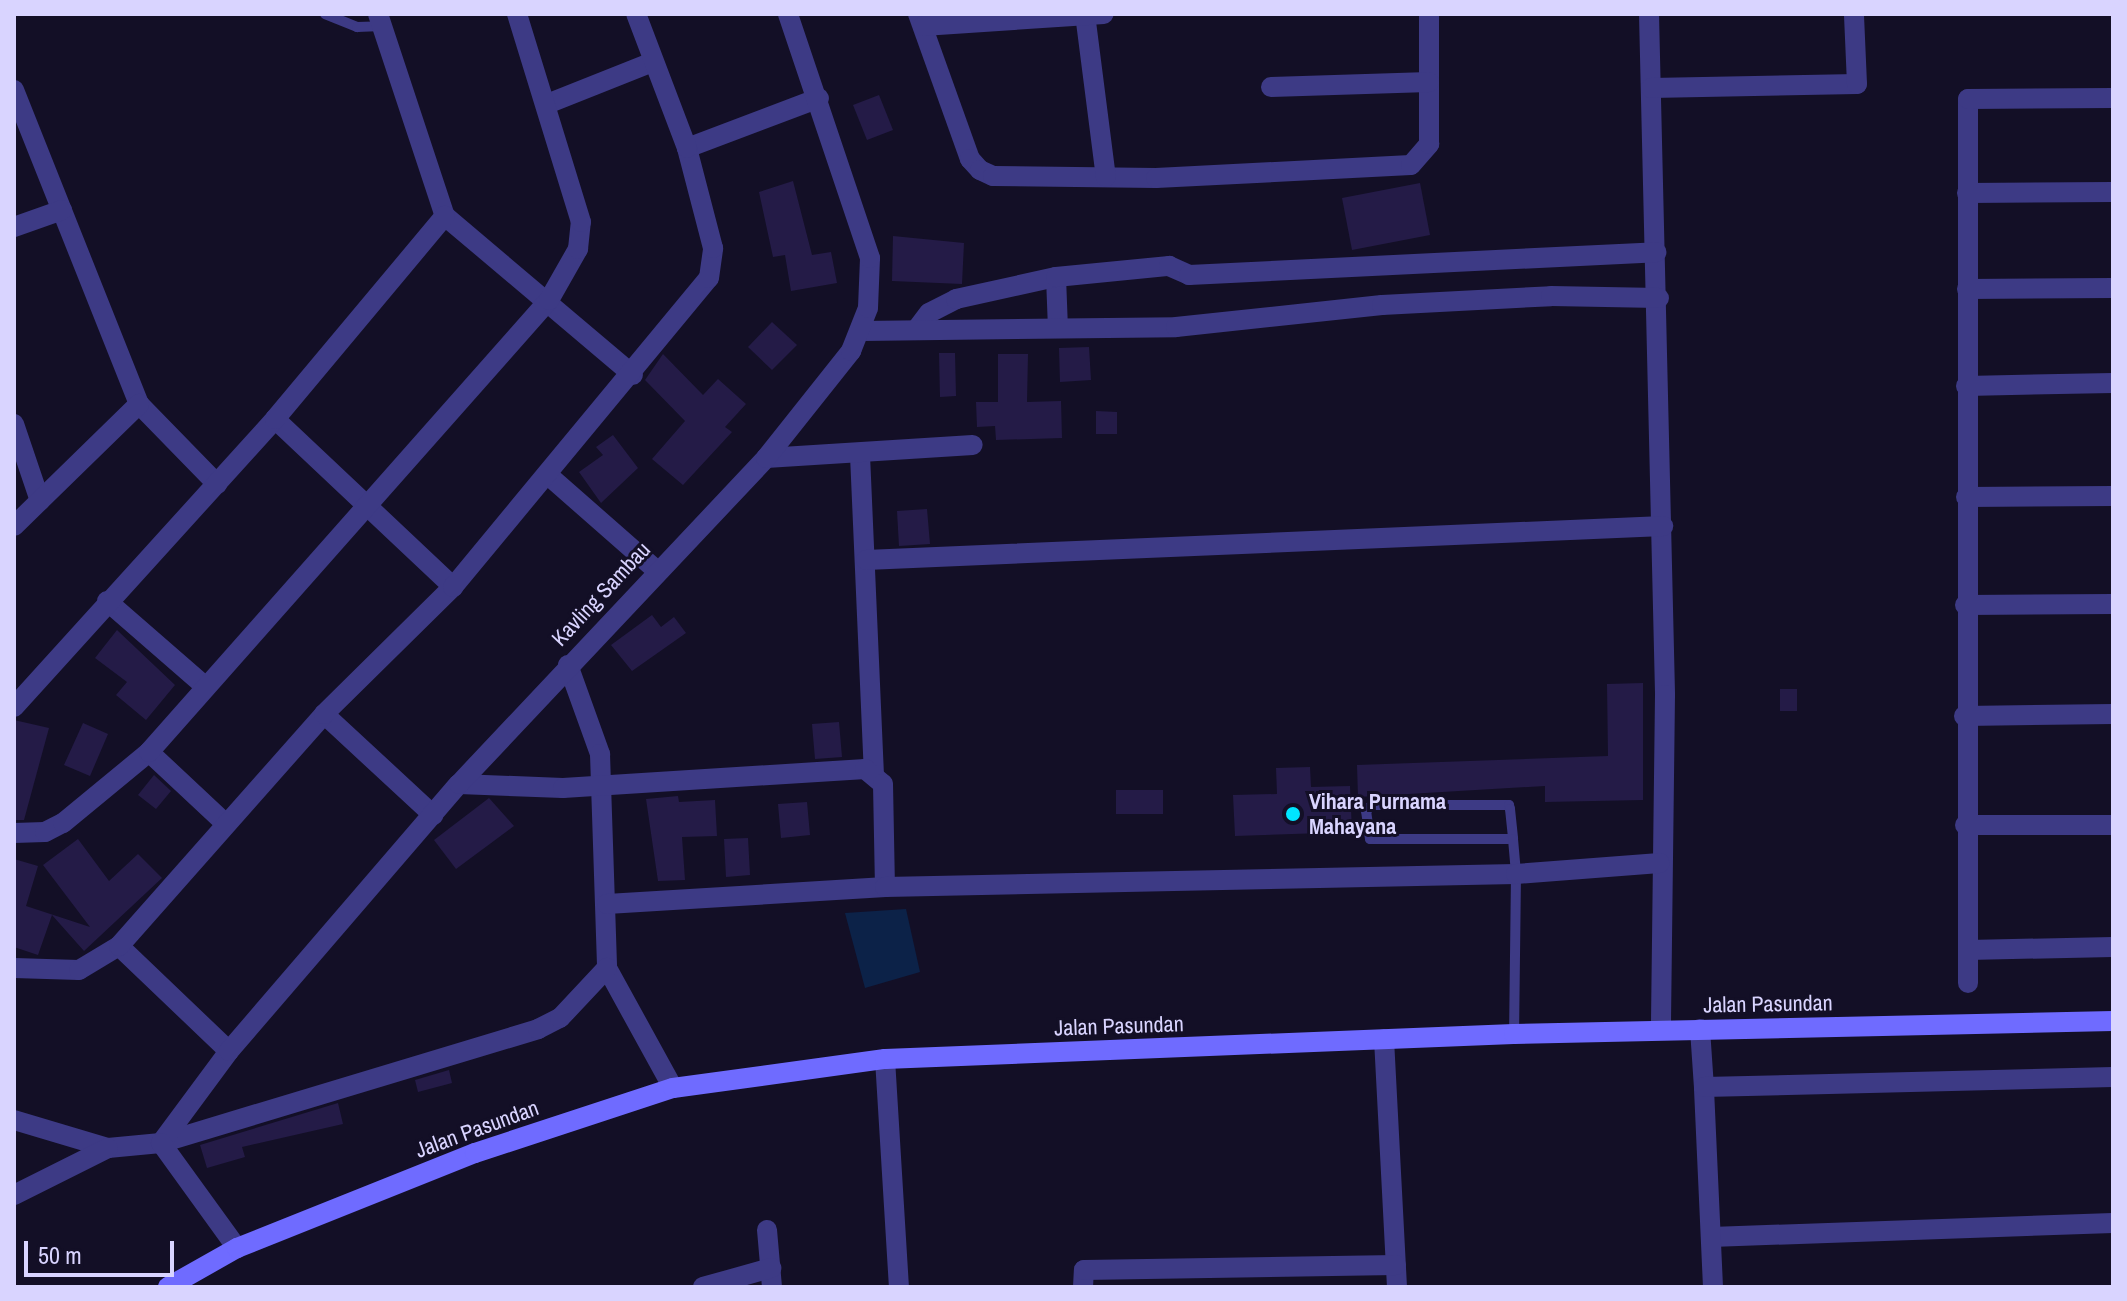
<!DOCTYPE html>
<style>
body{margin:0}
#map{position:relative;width:2127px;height:1301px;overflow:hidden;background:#130f26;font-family:"Archivo Narrow",sans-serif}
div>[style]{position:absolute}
.water>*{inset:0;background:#0c2248}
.building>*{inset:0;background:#241b47}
.lane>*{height:10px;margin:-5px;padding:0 5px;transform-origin:5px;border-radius:5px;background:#3d3a85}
.street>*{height:20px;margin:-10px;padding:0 10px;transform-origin:10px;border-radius:10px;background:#3d3a85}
.secondary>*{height:20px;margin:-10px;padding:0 10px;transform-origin:10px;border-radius:10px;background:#6f6bff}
.dots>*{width:22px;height:22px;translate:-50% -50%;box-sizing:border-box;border:4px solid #130f26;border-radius:50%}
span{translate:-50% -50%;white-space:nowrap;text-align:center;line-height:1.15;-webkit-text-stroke:6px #130f26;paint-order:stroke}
.street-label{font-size:22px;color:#d9d4ff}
.poi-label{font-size:22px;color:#d9d4ff;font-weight:700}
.left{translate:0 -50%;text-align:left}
.frame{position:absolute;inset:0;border:16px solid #d9d4ff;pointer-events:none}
.scale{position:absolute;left:24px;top:1241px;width:150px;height:36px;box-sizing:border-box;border:4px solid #d9d4ff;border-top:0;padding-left:10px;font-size:24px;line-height:28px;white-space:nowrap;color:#d9d4ff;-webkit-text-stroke:6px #130f26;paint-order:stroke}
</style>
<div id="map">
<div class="water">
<div style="clip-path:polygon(906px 909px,920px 972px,865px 988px,845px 913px)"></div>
</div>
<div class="building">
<div style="clip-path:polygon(879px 95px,893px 130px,867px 140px,853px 105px)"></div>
<div style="clip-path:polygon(793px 181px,812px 255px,831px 252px,837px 283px,791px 291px,785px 255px,773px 257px,759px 192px)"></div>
<div style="clip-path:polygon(1420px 183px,1430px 235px,1352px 250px,1342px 198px)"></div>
<div style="clip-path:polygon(893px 236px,964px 243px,962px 284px,892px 281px)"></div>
<div style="clip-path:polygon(772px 322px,797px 345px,772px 370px,748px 347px)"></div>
<div style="clip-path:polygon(1089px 347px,1091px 380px,1060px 382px,1059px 348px)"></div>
<div style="clip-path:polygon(939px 353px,955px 353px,956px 396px,940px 397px)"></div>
<div style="clip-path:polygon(663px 354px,703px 395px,718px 379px,746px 404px,725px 427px,732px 432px,683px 485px,652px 459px,685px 421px,645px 380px)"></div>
<div style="clip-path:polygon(998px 354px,1028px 354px,1027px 402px,1061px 401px,1062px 438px,996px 440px,995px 426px,977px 427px,976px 402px,998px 402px)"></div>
<div style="clip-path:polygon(1096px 411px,1117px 412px,1117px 434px,1096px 434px)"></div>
<div style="clip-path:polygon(613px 435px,638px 468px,601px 503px,579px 472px,603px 455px,596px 447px)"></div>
<div style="clip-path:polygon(927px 509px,930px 544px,899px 546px,897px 511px)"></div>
<div style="clip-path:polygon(652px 615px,661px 627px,674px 617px,686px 633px,632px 671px,611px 645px)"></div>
<div style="clip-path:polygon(117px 630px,175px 685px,146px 720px,116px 695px,127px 682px,95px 658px)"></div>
<div style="clip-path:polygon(1643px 683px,1643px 800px,1545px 802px,1545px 786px,1358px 797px,1357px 765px,1608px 756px,1607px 684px)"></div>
<div style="clip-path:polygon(1780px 689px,1797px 689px,1797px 711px,1780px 711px)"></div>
<div style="clip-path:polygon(14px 720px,49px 728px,24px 820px,14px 820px)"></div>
<div style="clip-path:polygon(839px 722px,842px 757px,815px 759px,812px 724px)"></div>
<div style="clip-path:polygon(83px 723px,108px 734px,90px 776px,64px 765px)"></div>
<div style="clip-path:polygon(1310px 767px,1311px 787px,1350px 786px,1352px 832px,1235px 836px,1233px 795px,1277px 794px,1276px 768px)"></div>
<div style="clip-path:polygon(154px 775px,171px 791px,156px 809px,138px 795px)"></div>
<div style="clip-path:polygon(1116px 790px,1163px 790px,1163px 814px,1116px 814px)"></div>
<div style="clip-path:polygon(678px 796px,679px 802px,715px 800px,717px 836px,682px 837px,685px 880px,658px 881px,646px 799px)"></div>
<div style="clip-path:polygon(489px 798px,514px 826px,456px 869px,434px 840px)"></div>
<div style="clip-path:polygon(807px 802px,810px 835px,781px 838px,778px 804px)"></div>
<div style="clip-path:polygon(748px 838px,750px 875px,726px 877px,724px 839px)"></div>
<div style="clip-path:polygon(78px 839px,109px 881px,138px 854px,162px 878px,84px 951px,52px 915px,38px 955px,14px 947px,14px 859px,38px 866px,26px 906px,90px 927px,43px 865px)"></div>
<div style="clip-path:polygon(449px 1070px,452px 1083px,418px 1092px,415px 1080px)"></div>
<div style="clip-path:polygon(338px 1103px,343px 1124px,242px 1147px,245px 1157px,207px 1168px,200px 1145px)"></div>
</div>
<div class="lane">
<div style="left:325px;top:14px;width:35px;rotate:22deg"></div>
<div style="left:357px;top:27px;width:25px;rotate:-2deg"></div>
<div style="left:1513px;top:839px;width:143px;rotate:180deg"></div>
<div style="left:1370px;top:839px;width:28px;rotate:-98deg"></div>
<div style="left:1366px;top:811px;width:8px;rotate:-45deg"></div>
<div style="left:1372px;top:805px;width:137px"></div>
<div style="left:1509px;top:805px;width:4px;rotate:76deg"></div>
<div style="left:1510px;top:809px;width:30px;rotate:84deg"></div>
<div style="left:1513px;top:839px;width:35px;rotate:85deg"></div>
<div style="left:1516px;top:874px;width:160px;rotate:90.7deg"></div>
</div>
<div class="street">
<div style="left:378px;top:14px;width:213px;rotate:71.7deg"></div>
<div style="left:445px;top:216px;width:246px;rotate:40.2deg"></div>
<div style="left:918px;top:14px;width:154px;rotate:70.3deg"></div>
<div style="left:970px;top:159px;width:15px;rotate:48deg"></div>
<div style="left:980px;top:170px;width:14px;rotate:25deg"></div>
<div style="left:993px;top:176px;width:163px;rotate:0.7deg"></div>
<div style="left:1156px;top:178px;width:255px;rotate:-2.9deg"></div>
<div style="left:1411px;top:165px;width:28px;rotate:-49deg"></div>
<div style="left:1429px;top:144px;width:130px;rotate:-90deg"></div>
<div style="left:1085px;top:14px;width:164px;rotate:82.7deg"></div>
<div style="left:1649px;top:14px;width:681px;rotate:88.65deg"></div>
<div style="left:1665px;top:695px;width:335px;rotate:90.7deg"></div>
<div style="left:923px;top:26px;width:181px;rotate:-3.8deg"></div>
<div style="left:1271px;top:87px;width:158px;rotate:-1.8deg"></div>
<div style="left:1651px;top:88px;width:206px;rotate:-1.1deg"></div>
<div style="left:1857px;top:84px;width:70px;rotate:-92.5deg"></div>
<div style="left:14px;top:90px;width:338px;rotate:68.3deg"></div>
<div style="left:139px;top:404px;width:112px;rotate:45.7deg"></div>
<div style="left:547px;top:104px;width:111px;rotate:-21.7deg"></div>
<div style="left:687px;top:148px;width:141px;rotate:-20.7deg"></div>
<div style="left:1967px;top:193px;width:146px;rotate:-0.4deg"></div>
<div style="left:14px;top:227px;width:51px;rotate:-19.5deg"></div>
<div style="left:1056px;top:277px;width:51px;rotate:87.8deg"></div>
<div style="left:1967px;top:289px;width:146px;rotate:-0.4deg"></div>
<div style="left:916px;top:330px;width:21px;rotate:-53deg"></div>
<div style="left:929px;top:313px;width:30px;rotate:-27deg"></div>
<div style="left:956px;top:299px;width:102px;rotate:-12.4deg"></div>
<div style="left:1056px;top:277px;width:114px;rotate:-5.6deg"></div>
<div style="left:1169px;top:266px;width:22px;rotate:24deg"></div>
<div style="left:1189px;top:275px;width:468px;rotate:-2.8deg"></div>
<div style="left:862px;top:331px;width:314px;rotate:-0.7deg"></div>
<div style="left:1176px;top:327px;width:207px;rotate:-6.1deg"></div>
<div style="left:1382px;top:305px;width:169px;rotate:-3deg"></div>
<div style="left:1551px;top:296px;width:108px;rotate:1.1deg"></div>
<div style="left:1966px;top:386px;width:147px;rotate:-1.2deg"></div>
<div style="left:275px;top:419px;width:245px;rotate:43.3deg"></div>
<div style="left:14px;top:424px;width:81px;rotate:71.3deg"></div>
<div style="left:860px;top:455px;width:317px;rotate:87.5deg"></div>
<div style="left:766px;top:458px;width:207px;rotate:-3.6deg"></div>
<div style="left:548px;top:475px;width:144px;rotate:41.3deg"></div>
<div style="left:1966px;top:497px;width:147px;rotate:-0.4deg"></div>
<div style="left:14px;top:526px;width:175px;rotate:-44.3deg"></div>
<div style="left:866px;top:560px;width:798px;rotate:-2.44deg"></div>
<div style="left:107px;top:601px;width:131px;rotate:41deg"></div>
<div style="left:1965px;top:605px;width:148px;rotate:-0.4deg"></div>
<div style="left:568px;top:665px;width:95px;rotate:70.2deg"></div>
<div style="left:600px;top:754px;width:214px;rotate:88.1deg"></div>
<div style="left:607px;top:968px;width:137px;rotate:61.2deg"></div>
<div style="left:14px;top:707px;width:389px;rotate:-47.8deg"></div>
<div style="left:275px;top:419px;width:265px;rotate:-50.1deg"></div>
<div style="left:324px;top:714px;width:149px;rotate:42.8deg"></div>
<div style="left:1964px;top:716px;width:149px;rotate:-0.8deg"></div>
<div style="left:149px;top:752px;width:105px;rotate:43.1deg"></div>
<div style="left:459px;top:784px;width:104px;rotate:2.2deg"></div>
<div style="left:563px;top:788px;width:303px;rotate:-3.6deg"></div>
<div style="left:865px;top:769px;width:23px;rotate:40deg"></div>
<div style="left:883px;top:784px;width:103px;rotate:88.9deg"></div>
<div style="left:1965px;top:825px;width:148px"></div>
<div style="left:14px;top:833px;width:31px;rotate:-2deg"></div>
<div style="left:45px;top:832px;width:20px;rotate:-27deg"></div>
<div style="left:63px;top:823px;width:112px;rotate:-39.5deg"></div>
<div style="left:149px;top:752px;width:604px;rotate:-48.49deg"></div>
<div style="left:549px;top:300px;width:59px;rotate:-60.4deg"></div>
<div style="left:578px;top:249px;width:27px;rotate:-84deg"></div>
<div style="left:581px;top:222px;width:218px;rotate:-107.1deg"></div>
<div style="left:607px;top:904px;width:279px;rotate:-3.5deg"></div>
<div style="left:885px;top:887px;width:631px;rotate:-1.18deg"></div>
<div style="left:1516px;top:874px;width:144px;rotate:-4.4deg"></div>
<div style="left:119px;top:946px;width:152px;rotate:43.7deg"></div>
<div style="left:1968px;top:950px;width:145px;rotate:-1.2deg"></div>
<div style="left:14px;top:968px;width:65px;rotate:1.8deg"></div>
<div style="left:79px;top:970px;width:47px;rotate:-31deg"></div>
<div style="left:119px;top:946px;width:310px;rotate:-48.5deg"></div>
<div style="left:324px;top:714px;width:181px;rotate:-44.6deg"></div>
<div style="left:453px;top:587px;width:401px;rotate:-50.4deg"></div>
<div style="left:709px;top:278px;width:30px;rotate:-82deg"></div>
<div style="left:713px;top:248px;width:103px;rotate:-104.6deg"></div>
<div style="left:687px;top:148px;width:143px;rotate:-110.8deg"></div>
<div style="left:1968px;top:983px;width:884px;rotate:-90deg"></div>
<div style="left:1968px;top:99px;width:145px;rotate:-0.4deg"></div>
<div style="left:1700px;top:1029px;width:58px;rotate:86.1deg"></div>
<div style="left:1384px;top:1039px;width:248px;rotate:87deg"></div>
<div style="left:885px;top:1059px;width:228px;rotate:86.5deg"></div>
<div style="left:14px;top:1120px;width:98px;rotate:16.6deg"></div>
<div style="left:108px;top:1148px;width:53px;rotate:-5.4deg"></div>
<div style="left:161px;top:1143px;width:394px;rotate:-16.8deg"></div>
<div style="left:538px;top:1029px;width:25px;rotate:-27deg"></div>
<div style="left:560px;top:1018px;width:69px;rotate:-46.8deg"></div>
<div style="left:161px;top:1143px;width:114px;rotate:-53.5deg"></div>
<div style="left:229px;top:1051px;width:352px;rotate:-49.3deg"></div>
<div style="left:459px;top:784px;width:448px;rotate:-46.7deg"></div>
<div style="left:766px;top:458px;width:137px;rotate:-51.5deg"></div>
<div style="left:851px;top:351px;width:46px;rotate:-68.4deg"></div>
<div style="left:868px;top:308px;width:50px;rotate:-87.7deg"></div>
<div style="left:870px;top:258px;width:257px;rotate:-108.6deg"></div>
<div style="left:161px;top:1143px;width:130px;rotate:54.1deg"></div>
<div style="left:14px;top:1195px;width:105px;rotate:-26.6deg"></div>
<div style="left:767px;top:1230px;width:57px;rotate:85deg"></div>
<div style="left:1711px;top:1237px;width:402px;rotate:-2deg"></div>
<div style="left:703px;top:1287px;width:71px;rotate:-15.6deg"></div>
<div style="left:1083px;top:1287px;width:17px;rotate:-87deg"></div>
<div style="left:1084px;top:1270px;width:312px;rotate:-0.9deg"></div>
<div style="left:1713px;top:1287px;width:200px;rotate:-92.6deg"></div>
<div style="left:1704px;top:1087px;width:409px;rotate:-1.4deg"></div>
</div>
<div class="secondary">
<div style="left:168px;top:1287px;width:79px;rotate:-29.5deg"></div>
<div style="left:237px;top:1248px;width:256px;rotate:-21.8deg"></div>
<div style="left:475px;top:1153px;width:208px;rotate:-18.2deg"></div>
<div style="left:673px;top:1088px;width:214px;rotate:-7.8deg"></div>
<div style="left:885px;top:1059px;width:629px;rotate:-2.28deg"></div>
<div style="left:1514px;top:1034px;width:599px;rotate:-1.24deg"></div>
</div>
<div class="dots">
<div style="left:1293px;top:814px;background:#00e5ff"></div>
</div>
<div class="street-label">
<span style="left:601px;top:594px;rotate:-47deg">Kavling Sambau</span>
<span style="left:1768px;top:1004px;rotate:-1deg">Jalan Pasundan</span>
<span style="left:1119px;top:1026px;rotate:-2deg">Jalan Pasundan</span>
<span style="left:477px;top:1129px;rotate:-20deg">Jalan Pasundan</span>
</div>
<div class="poi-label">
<span class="left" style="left:1309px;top:814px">Vihara Purnama<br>Mahayana</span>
</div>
<div class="frame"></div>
<div class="scale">50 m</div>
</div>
